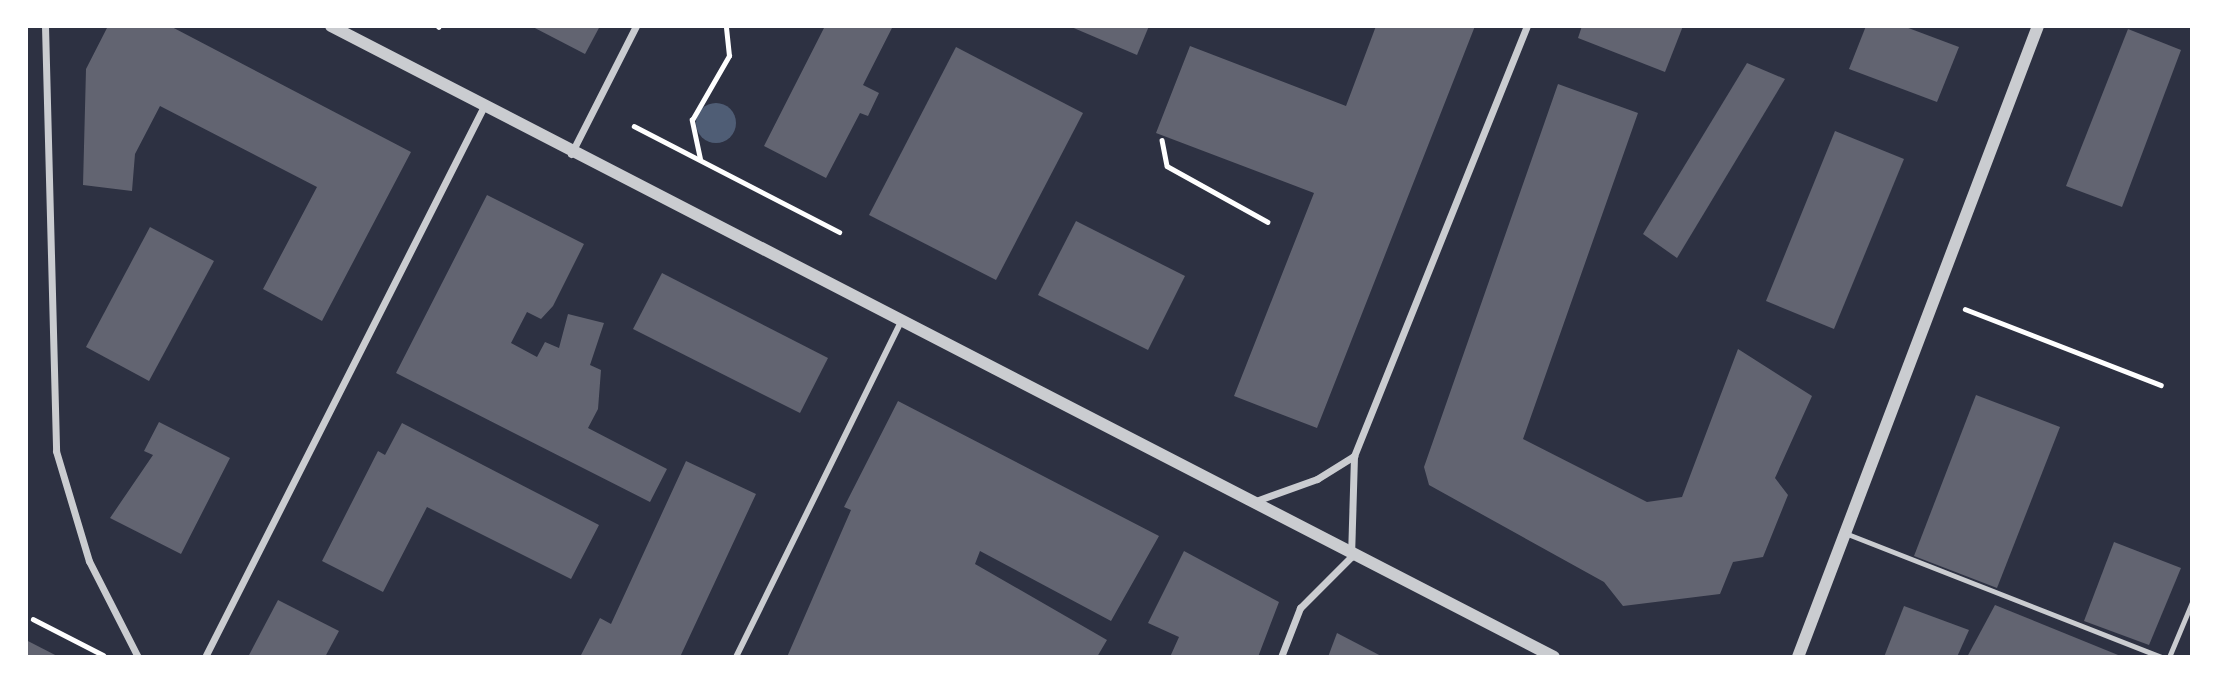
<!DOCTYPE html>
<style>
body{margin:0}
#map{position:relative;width:2218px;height:683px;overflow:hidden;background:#2d3142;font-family:"Exo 2",sans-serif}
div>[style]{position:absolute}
.water>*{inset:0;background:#4f5d75}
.round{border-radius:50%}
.building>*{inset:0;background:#626471}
.path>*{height:4.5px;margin:-2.25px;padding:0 2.25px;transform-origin:2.25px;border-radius:2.25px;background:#fff}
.service>*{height:5px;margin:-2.5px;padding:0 2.5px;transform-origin:2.5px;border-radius:2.5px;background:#caccd0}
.pedestrian>*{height:6px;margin:-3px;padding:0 3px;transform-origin:3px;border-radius:3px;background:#caccd0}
.minor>*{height:7px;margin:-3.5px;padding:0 3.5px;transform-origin:3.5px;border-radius:3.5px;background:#caccd0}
.tertiary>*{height:12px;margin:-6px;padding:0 6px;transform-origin:6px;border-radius:6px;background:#caccd0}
span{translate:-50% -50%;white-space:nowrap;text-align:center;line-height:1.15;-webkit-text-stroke:7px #fff;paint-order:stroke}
.frame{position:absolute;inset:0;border:28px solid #fff;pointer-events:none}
</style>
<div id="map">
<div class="water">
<div class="round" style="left:696px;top:103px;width:40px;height:40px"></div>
</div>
<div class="building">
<div style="clip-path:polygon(108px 26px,170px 26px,411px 152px,322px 321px,263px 289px,317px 187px,160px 106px,135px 154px,132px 191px,83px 185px,86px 69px)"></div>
<div style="clip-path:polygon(531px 26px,600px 26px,585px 54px)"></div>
<div style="clip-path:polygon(825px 26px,893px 26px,863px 85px,879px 93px,868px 116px,860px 113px,826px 178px,764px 146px)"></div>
<div style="clip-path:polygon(1069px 26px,1149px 26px,1137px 55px)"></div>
<div style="clip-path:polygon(1376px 26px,1475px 26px,1317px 428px,1234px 396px,1314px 193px,1156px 133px,1190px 46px,1346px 106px)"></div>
<div style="clip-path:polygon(1582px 26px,1683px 26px,1665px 72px,1578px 38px)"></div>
<div style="clip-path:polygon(1866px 26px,1903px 26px,1959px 47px,1937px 102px,1849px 69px)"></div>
<div style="clip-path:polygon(2128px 29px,2181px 50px,2122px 207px,2066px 186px)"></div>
<div style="clip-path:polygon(956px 47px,1083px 113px,996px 280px,869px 215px)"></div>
<div style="clip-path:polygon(1747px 63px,1785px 79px,1677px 258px,1643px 234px)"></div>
<div style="clip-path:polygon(1558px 84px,1638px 113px,1523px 439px,1647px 502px,1682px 497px,1738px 349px,1812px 396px,1775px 478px,1788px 495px,1763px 557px,1733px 562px,1720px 594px,1623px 606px,1604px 582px,1429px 485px,1424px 467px)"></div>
<div style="clip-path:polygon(1835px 131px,1904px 159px,1834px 329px,1766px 301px)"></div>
<div style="clip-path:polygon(487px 195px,584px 244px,553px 306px,541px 319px,527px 312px,511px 343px,537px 357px,545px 342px,559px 348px,568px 314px,604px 323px,590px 365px,601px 370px,598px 409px,588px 428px,667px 469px,650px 502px,396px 373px)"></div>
<div style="clip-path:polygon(1076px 221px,1185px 276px,1148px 350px,1038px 295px)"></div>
<div style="clip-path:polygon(150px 227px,214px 261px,149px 381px,86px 347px)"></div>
<div style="clip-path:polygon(662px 273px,828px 358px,800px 413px,633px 329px)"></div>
<div style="clip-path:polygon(1976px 395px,2060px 427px,1997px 588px,1914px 556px)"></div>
<div style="clip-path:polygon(898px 401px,1159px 536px,1111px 621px,980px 551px,975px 564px,1107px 640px,1097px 657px,787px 657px,851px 510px,844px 507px)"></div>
<div style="clip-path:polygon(159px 422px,230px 458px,181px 554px,110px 518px,153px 455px,144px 451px)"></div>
<div style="clip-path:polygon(402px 423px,599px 525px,571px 579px,427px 507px,383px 592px,322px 561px,378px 451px,385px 455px)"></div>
<div style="clip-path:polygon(686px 461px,756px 494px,680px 657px,580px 657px,600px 618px,611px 624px)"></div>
<div style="clip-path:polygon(2114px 542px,2181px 568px,2149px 645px,2084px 621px)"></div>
<div style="clip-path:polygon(1184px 551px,1279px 602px,1258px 657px,1170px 657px,1179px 637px,1148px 623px)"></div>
<div style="clip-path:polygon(278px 600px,339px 631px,325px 657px,248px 657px)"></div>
<div style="clip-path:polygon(1995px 605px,2123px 657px,1967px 657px)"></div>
<div style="clip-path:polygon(1904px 606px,1969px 630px,1957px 657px,1884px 657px)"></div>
<div style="clip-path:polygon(1337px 633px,1383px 657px,1328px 657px)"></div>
<div style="clip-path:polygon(26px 640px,59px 657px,26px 657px)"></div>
</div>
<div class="path">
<div style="left:438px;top:26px;width:1px;rotate:45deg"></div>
<div style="left:634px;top:126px;width:231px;rotate:27.3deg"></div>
<div style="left:1162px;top:140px;width:26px;rotate:79deg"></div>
<div style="left:1167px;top:166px;width:115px;rotate:29deg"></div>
<div style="left:700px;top:159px;width:40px;rotate:-102deg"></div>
<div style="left:692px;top:120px;width:74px;rotate:-60deg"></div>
<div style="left:729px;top:56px;width:30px;rotate:-96deg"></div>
<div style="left:1965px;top:309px;width:210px;rotate:21.2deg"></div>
<div style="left:33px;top:619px;width:79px;rotate:27.2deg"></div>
</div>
<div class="service">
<div style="left:1845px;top:533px;width:340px;rotate:21.4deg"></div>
<div style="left:2169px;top:657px;width:60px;rotate:-67.3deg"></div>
</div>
<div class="pedestrian">
<div style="left:736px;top:657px;width:371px;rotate:-63.8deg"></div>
</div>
<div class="minor">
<div style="left:45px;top:26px;width:425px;rotate:88.5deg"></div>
<div style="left:56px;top:451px;width:115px;rotate:73.3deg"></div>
<div style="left:89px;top:561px;width:108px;rotate:63deg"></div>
<div style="left:571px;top:154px;width:144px;rotate:-63.1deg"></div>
<div style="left:1253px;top:502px;width:68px;rotate:-19.8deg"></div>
<div style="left:1317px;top:479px;width:44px;rotate:-31.9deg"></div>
<div style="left:205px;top:657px;width:615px;rotate:-63.14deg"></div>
<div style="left:1281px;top:657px;width:53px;rotate:-68.8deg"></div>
<div style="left:1300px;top:608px;width:72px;rotate:-45deg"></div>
<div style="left:1351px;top:557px;width:101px;rotate:-88.3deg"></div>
<div style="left:1354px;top:456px;width:463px;rotate:-68.1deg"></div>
</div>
<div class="tertiary">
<div style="left:331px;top:26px;width:1376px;rotate:27.29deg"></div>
<div style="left:1798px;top:657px;width:675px;rotate:-69.18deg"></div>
</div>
<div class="frame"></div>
</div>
